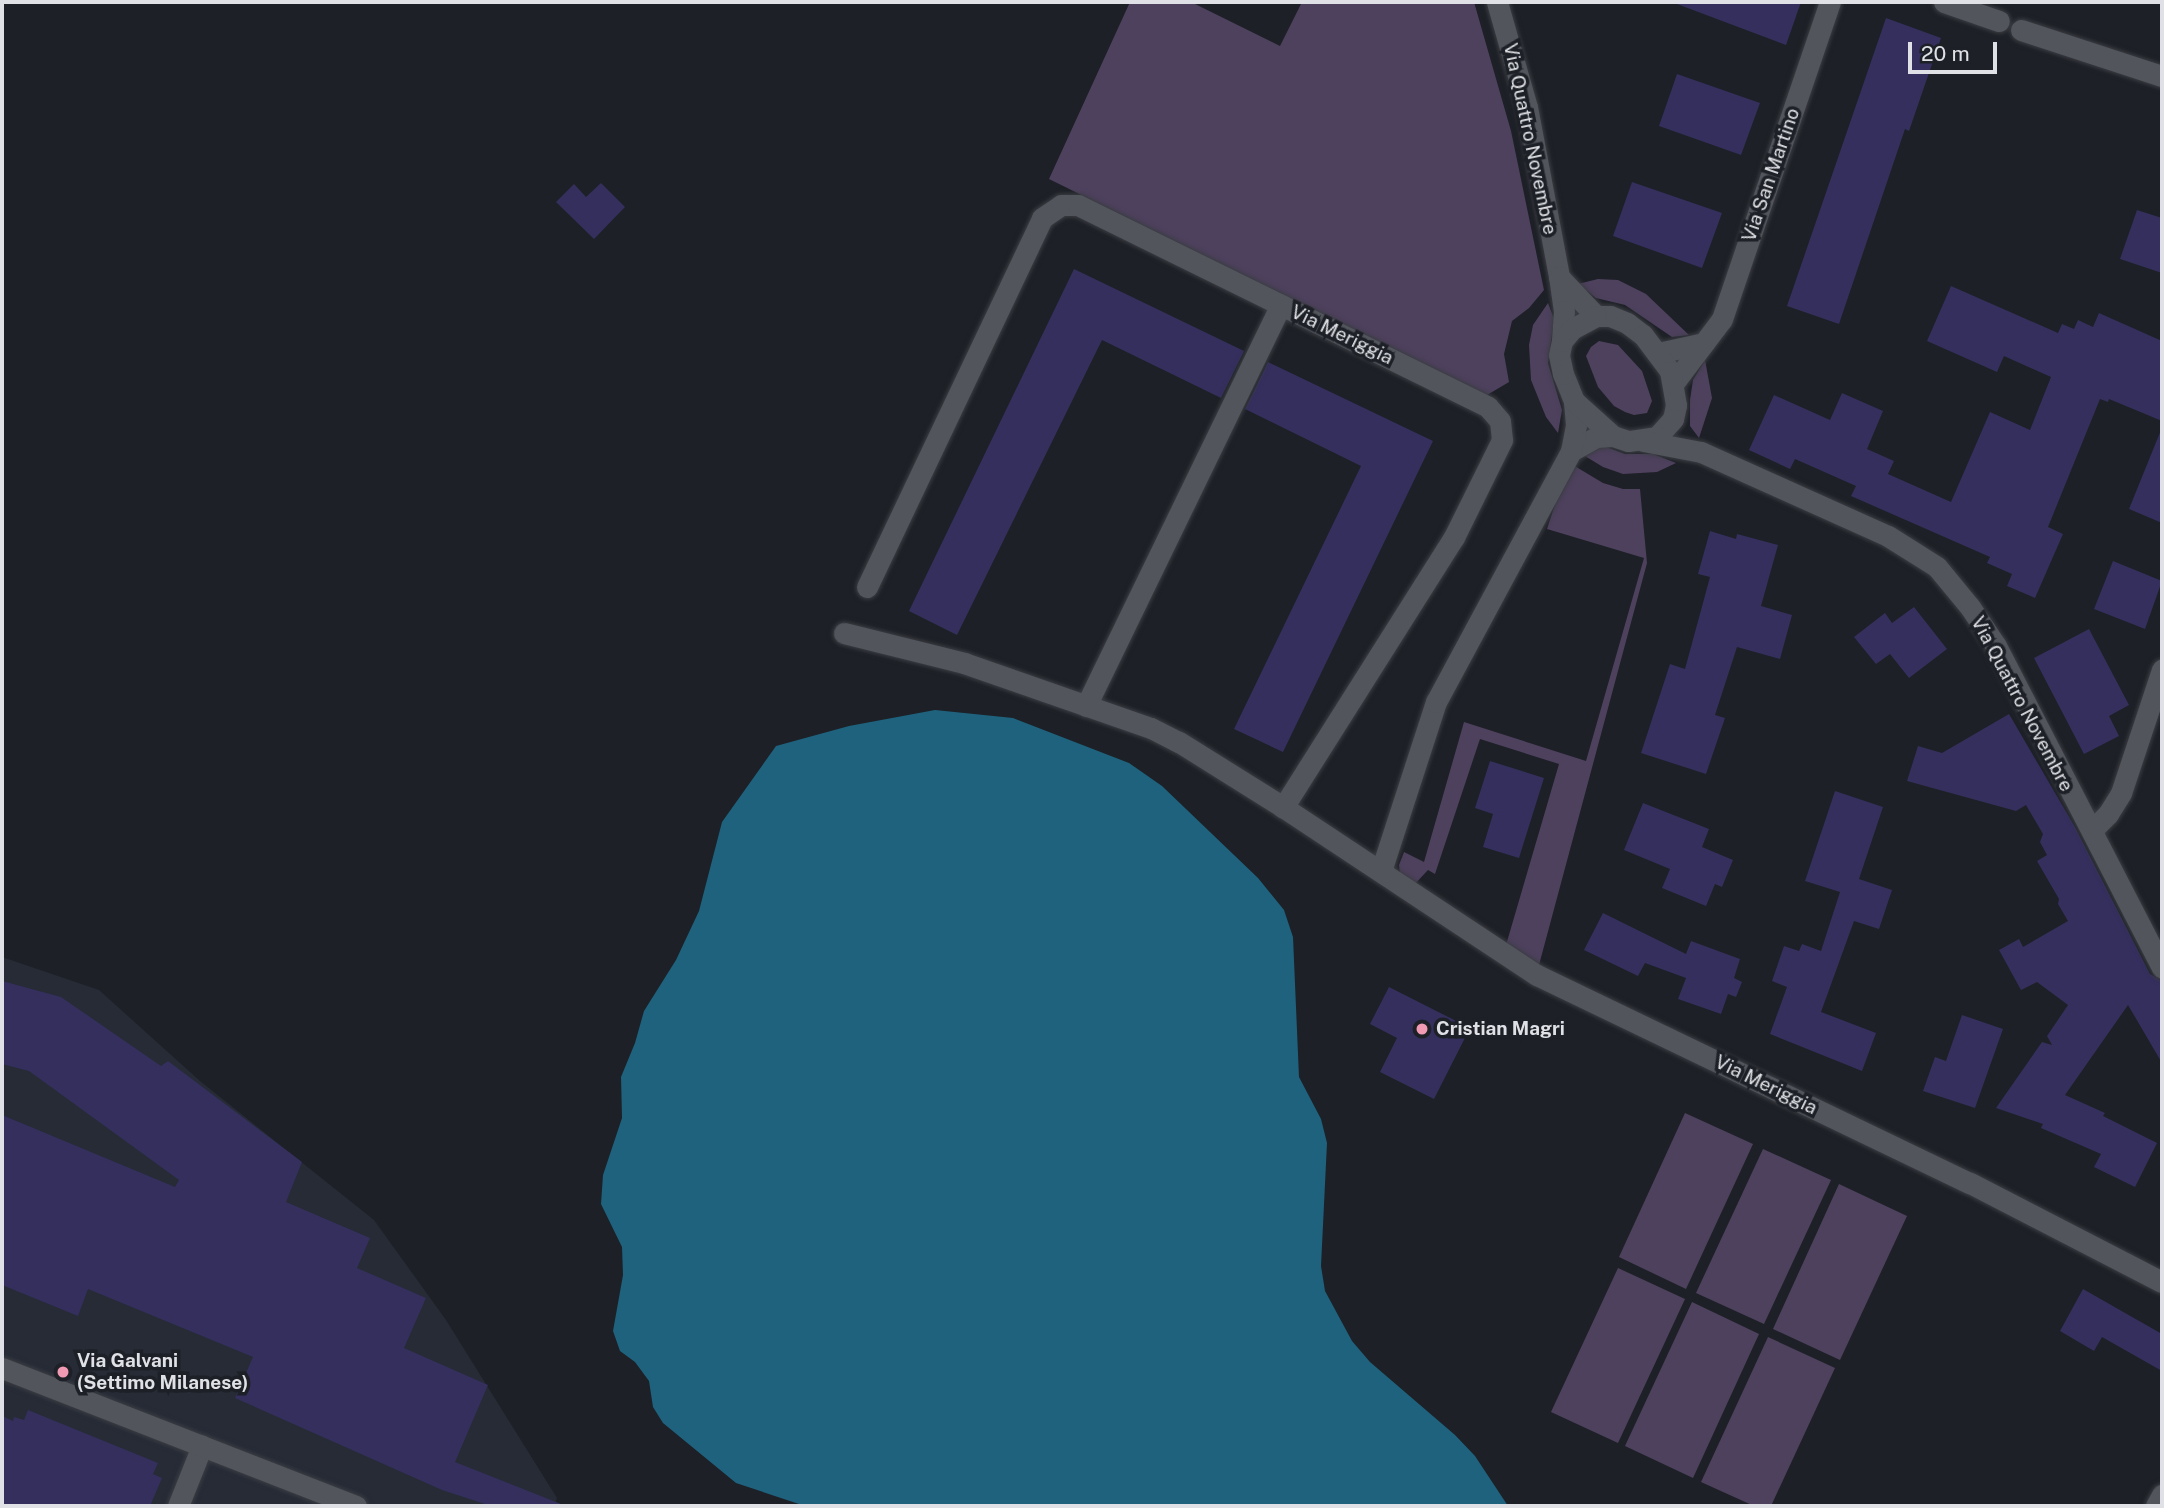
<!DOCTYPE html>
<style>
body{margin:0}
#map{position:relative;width:2164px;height:1508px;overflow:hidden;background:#1d2026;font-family:"Public Sans",sans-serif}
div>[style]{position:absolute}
.built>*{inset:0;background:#262b36}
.green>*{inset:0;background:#4e415e}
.water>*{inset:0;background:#1e627e}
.building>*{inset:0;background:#342f5d}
.roads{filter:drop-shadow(0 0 2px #3b3d43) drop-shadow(0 0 2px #3b3d43)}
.street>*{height:21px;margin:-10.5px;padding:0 10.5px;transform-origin:10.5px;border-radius:10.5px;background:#52555c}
.secondary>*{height:21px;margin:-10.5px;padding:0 10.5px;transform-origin:10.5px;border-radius:10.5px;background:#52555c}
.dots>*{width:19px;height:19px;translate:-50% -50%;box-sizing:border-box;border:4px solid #1d2026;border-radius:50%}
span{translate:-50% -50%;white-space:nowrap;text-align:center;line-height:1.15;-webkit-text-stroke:7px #1d2026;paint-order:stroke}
.street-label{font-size:19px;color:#dfe1e6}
.poi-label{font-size:19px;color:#dfe1e6;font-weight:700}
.left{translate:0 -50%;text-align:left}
.frame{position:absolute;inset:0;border:4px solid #dfe1e6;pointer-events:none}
.scale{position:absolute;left:1908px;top:42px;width:89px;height:32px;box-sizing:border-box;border:4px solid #dfe1e6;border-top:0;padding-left:9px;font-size:21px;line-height:24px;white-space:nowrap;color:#dfe1e6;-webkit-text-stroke:5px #1d2026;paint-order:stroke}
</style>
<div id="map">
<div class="built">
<div style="clip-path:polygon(2px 957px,99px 990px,200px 1081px,374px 1220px,446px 1320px,557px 1498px,554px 1506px,2px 1506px)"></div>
</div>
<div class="green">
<div style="clip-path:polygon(1130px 2px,1191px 2px,1280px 46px,1302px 2px,1474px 2px,1511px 131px,1544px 290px,1529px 308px,1512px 321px,1504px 354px,1509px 382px,1487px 395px,1049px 179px)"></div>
<div style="clip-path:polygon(1598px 279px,1618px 280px,1646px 294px,1689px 335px,1672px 337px,1625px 305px,1596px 298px,1578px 284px)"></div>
<div style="clip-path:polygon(1548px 303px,1554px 319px,1548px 363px,1562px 410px,1558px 433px,1546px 417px,1531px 380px,1529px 345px,1533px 325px)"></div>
<div style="clip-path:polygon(1599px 341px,1618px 345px,1642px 371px,1652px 401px,1647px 413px,1634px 415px,1625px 412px,1614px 406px,1598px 387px,1586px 356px,1591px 347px)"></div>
<div style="clip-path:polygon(1705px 360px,1712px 398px,1699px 438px,1690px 426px,1690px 400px,1693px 380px)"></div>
<div style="clip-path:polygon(1601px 445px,1625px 454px,1653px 454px,1676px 463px,1657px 472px,1623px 474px,1603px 467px,1580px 453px)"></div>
<div style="clip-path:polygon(1573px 465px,1603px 483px,1623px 489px,1640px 489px,1647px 563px,1539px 965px,1506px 945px,1559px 764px,1480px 739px,1435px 874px,1428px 870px,1413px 886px,1400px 874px,1399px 865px,1404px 852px,1424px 862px,1464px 722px,1586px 761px,1644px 558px,1547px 529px,1562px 483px)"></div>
<div style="clip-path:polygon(1685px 1113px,1753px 1144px,1686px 1289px,1619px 1257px)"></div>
<div style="clip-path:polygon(1763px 1149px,1831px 1180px,1764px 1324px,1696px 1293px)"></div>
<div style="clip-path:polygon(1839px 1184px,1907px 1216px,1840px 1360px,1773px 1329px)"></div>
<div style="clip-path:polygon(1618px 1268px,1685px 1299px,1618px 1443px,1551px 1412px)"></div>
<div style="clip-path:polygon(1692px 1302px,1759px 1334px,1693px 1478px,1625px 1446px)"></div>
<div style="clip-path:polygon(1768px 1337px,1835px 1368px,1771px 1506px,1754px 1506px,1701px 1482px)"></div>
</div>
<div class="water">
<div style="clip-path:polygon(935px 710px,1013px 718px,1129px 763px,1162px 786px,1258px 878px,1284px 910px,1293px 937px,1299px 1077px,1321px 1119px,1327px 1143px,1321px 1266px,1325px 1291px,1352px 1341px,1370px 1362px,1455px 1435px,1475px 1456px,1508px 1506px,805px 1506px,736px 1483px,663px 1423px,653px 1407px,649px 1381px,635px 1362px,620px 1351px,613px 1331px,623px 1275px,622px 1247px,601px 1204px,603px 1175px,622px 1118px,621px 1077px,635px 1043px,644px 1011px,676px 960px,699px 911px,722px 822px,776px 746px,849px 726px)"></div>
</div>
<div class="building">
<div style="clip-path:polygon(1677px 2px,1801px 2px,1786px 45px,1677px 4px)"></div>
<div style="clip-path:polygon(1886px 18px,1941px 38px,1909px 131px,1905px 129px,1839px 324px,1787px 306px)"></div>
<div style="clip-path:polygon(1677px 74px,1760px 103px,1741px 155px,1659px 126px)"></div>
<div style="clip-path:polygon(1632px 182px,1722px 213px,1702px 268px,1613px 236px)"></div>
<div style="clip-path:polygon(601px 183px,625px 207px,594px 239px,556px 202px,574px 184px,586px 197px)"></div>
<div style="clip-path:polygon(2137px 210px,2162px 218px,2162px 273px,2120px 259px)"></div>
<div style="clip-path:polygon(1074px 269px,1244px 351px,1221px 398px,1102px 340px,957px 635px,909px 611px)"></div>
<div style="clip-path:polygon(1951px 286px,2058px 333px,2062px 324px,2074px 329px,2078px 320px,2093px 327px,2099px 313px,2162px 341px,2162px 421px,2109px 399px,2108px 402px,2100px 399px,2048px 527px,2063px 534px,2035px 598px,2007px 586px,2012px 574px,1987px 563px,1990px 557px,1851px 496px,1856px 486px,1795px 459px,1790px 469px,1749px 450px,1774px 395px,1830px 420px,1842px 393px,1883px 411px,1867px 449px,1894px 461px,1888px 474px,1951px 502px,1990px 412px,2030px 430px,2051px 377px,2004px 356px,1997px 372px,1927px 341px)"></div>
<div style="clip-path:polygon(1268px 362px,1433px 441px,1283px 752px,1234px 729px,1361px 466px,1245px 409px)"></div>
<div style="clip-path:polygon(2161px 430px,2162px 430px,2162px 523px,2129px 509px)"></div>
<div style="clip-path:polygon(1710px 531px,1736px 539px,1737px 534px,1778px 545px,1761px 606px,1792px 615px,1780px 659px,1737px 647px,1715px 715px,1725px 718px,1706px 774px,1641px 753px,1670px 664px,1685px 669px,1710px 577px,1698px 574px)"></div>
<div style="clip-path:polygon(2113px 561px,2162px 581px,2145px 629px,2094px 609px)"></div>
<div style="clip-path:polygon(1914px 607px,1947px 649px,1909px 678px,1890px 654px,1876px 664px,1854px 637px,1885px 613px,1892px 623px)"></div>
<div style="clip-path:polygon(2089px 629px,2129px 705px,2109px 716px,2119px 736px,2084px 754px,2034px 658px)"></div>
<div style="clip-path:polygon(2009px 714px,2075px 827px,2150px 974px,2162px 981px,2162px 1063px,2128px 1005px,2065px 1095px,2105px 1113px,2103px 1116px,2157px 1143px,2135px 1187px,2094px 1167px,2101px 1154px,2041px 1128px,2043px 1124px,1996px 1108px,2042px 1042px,2052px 1045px,2047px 1036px,2068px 1005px,2037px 982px,2021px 990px,1999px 950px,2019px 939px,2023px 947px,2068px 921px,2058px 904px,2059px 899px,2037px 861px,2047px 855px,2040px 842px,2043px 834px,2026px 805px,2016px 811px,1907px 781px,1918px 746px,1942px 753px)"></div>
<div style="clip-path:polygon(1490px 761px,1544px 778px,1519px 858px,1483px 847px,1493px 814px,1475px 808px)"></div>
<div style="clip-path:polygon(1835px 791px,1883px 807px,1859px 879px,1892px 890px,1879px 929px,1854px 921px,1821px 1012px,1876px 1033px,1862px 1071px,1770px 1034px,1787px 987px,1772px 981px,1784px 946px,1799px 951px,1802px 944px,1821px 951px,1840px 892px,1805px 881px)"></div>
<div style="clip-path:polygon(1643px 803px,1709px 829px,1702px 847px,1733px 860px,1722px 887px,1715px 884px,1706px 906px,1662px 888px,1670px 869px,1624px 850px)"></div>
<div style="clip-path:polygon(1603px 913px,1686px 954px,1691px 941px,1740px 959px,1734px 978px,1742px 982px,1736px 997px,1728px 994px,1721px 1014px,1678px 999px,1686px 978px,1645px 963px,1638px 976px,1584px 950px)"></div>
<div style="clip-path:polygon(2px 981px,61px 997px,161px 1066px,168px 1061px,302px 1162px,286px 1202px,370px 1238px,357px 1268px,426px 1298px,404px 1348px,488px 1385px,455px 1462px,566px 1506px,491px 1506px,442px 1490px,235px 1398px,253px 1357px,88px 1289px,78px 1316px,2px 1285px,2px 1115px,175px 1187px,179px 1180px,29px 1071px,2px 1064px)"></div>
<div style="clip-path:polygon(1389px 987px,1470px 1028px,1434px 1099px,1380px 1072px,1397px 1038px,1370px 1024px)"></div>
<div style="clip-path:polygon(1962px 1015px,2003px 1029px,1975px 1108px,1923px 1091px,1935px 1057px,1946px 1061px)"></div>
<div style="clip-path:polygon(2083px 1289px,2162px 1334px,2162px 1371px,2102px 1337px,2094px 1351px,2060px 1331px)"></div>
<div style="clip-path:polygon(28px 1410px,158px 1463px,153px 1474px,162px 1478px,150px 1506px,2px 1506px,2px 1416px,13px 1421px,14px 1417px,24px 1420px)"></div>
</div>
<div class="roads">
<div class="street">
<div style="left:1944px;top:2px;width:58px;rotate:19.1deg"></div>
<div style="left:2021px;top:30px;width:148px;rotate:18.1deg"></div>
<div style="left:1658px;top:353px;width:47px;rotate:-12.3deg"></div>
<div style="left:1673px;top:384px;width:81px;rotate:-53deg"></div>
<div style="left:1722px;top:319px;width:335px;rotate:-71.2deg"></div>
<div style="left:1571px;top:451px;width:29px;rotate:-29deg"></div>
<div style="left:1596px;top:437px;width:17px;rotate:-3deg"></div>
<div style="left:867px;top:587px;width:408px;rotate:-64.6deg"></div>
<div style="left:1042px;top:218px;width:23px;rotate:-34deg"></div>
<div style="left:1061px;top:205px;width:17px"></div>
<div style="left:1078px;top:205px;width:457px;rotate:26.2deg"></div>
<div style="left:1488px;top:407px;width:18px;rotate:49deg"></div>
<div style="left:1500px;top:421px;width:19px;rotate:84deg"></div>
<div style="left:1502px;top:440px;width:108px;rotate:116.3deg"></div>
<div style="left:1454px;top:537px;width:320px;rotate:122.3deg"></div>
<div style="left:1283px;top:807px;width:305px;rotate:33.5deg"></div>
<div style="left:1537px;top:975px;width:480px;rotate:25.7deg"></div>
<div style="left:1970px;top:1183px;width:216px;rotate:27.3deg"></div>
<div style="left:844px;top:633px;width:124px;rotate:14deg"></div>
<div style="left:964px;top:663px;width:198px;rotate:19.2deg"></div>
<div style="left:1151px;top:728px;width:31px;rotate:27deg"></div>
<div style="left:1179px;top:742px;width:123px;rotate:32deg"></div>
<div style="left:1086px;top:706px;width:446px;rotate:-64.1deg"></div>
<div style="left:2092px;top:830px;width:23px;rotate:-45deg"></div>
<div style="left:2108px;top:814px;width:25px;rotate:-58deg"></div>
<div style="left:2121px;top:793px;width:130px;rotate:-71.6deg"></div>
<div style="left:1381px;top:871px;width:178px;rotate:-72deg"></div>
<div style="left:1436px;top:702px;width:285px;rotate:-61.7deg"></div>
<div style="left:1571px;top:451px;width:26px;rotate:-79deg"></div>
<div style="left:1576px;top:425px;width:24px;rotate:-95deg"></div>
<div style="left:178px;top:1506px;width:65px;rotate:-68.2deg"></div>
</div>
<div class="secondary">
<div style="left:1497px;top:2px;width:109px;rotate:74.1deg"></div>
<div style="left:1527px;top:107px;width:172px;rotate:79.3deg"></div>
<div style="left:1559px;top:276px;width:35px;rotate:82deg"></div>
<div style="left:1564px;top:311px;width:30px;rotate:94deg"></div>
<div style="left:1559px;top:277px;width:54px;rotate:46.5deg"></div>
<div style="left:1596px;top:316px;width:14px"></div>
<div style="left:1610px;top:316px;width:18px;rotate:22deg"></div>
<div style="left:1627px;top:323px;width:20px;rotate:37deg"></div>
<div style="left:1643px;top:335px;width:45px;rotate:53.1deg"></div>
<div style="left:1670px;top:371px;width:35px;rotate:80deg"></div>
<div style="left:1676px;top:405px;width:14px;rotate:102deg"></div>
<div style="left:1673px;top:419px;width:24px;rotate:132deg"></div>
<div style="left:1657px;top:437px;width:29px;rotate:172deg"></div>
<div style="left:1628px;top:441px;width:16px;rotate:-162deg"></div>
<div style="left:1613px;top:436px;width:52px;rotate:-138.1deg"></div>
<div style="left:1574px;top:401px;width:29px;rotate:-112deg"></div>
<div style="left:1563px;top:374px;width:19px;rotate:-102deg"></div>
<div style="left:1559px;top:355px;width:14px;rotate:-78deg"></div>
<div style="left:1562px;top:341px;width:16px;rotate:-50deg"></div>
<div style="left:1572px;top:329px;width:27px;rotate:-28deg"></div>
<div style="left:1643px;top:441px;width:59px;rotate:10.7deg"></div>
<div style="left:1701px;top:452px;width:205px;rotate:24.2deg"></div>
<div style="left:1888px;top:536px;width:58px;rotate:32.3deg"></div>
<div style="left:1937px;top:567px;width:52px;rotate:50.5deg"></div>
<div style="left:1970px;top:607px;width:47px;rotate:56.3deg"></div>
<div style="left:1996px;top:646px;width:362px;rotate:62.7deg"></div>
<div style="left:2px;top:1368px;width:380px;rotate:21.3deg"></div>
<div style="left:2156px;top:1506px;width:13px;rotate:-61deg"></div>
</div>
</div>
<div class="dots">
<div style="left:1422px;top:1029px;background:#f09ab4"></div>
<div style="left:63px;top:1372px;background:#f09ab4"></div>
</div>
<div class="street-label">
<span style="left:1530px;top:139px;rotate:78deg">Via Quattro Novembre</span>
<span style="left:1771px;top:175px;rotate:-71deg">Via San Martino</span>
<span style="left:1342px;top:335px;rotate:26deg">Via Meriggia</span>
<span style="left:2022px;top:704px;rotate:62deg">Via Quattro Novembre</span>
<span style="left:1766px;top:1085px;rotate:26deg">Via Meriggia</span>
</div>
<div class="poi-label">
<span class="left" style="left:1436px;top:1029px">Cristian Magri</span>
<span class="left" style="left:77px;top:1372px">Via Galvani<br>(Settimo Milanese)</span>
</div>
<div class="frame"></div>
<div class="scale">20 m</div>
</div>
